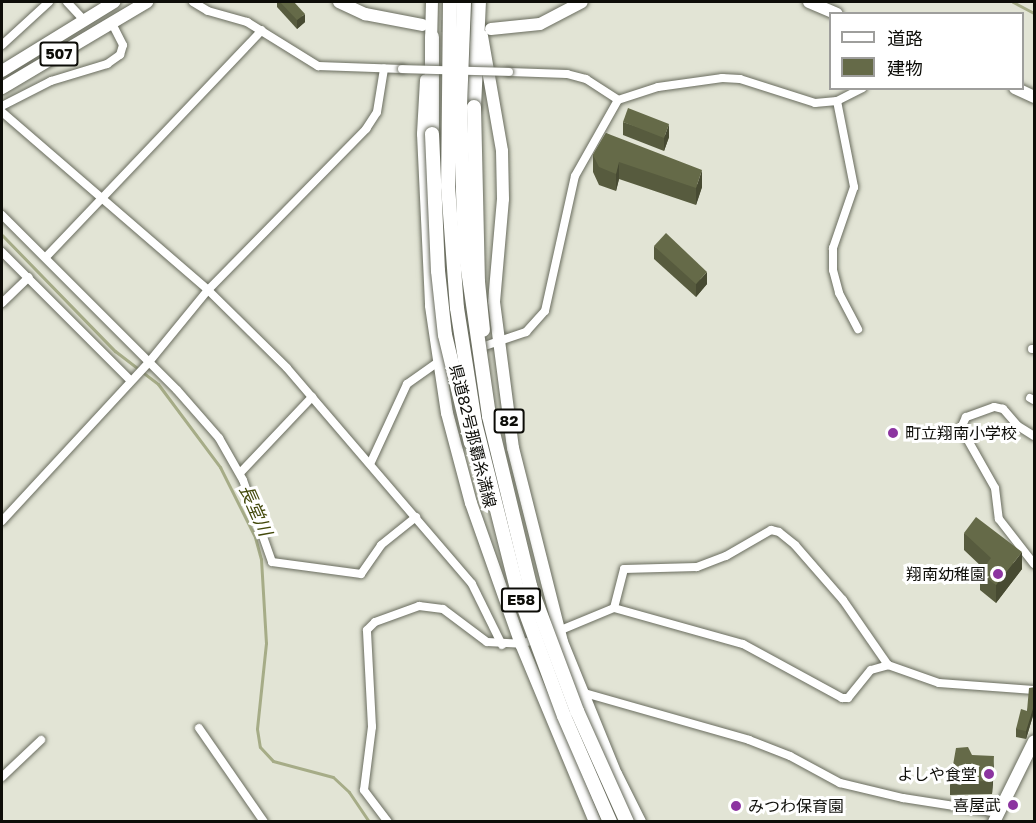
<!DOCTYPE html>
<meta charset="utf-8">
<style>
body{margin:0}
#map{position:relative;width:1036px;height:823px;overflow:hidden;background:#e2e4d5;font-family:"Golos Text","Noto Sans JP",sans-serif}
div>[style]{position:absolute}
.stream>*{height:3px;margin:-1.5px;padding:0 1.5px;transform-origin:1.5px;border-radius:1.5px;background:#a6ac87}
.primary-tunnel>*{height:12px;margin-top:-6px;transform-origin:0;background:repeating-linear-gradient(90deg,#c2c4b6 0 12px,transparent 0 18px)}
.roads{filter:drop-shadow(0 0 2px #696c5e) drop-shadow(0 0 2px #696c5e)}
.minor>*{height:8px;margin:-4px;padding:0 4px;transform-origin:4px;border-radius:4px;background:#fff}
.primary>*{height:12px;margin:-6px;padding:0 6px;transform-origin:6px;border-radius:6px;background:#fff}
.trunk>*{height:12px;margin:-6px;padding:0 6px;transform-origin:6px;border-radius:6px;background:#fff}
.motorway>*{height:14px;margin:-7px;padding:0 7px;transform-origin:7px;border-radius:7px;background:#fff}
.bridges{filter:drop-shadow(0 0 2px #696c5e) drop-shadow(0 0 2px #696c5e)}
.minor-bridge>*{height:8px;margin:-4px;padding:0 4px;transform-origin:4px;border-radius:4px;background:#fff}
.motorway-bridge>*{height:14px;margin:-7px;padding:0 7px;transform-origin:7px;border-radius:7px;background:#fff}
.wall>*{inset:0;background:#575b3e}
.shaded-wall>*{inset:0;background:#474a32}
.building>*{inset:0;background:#656a48}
.dots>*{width:16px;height:16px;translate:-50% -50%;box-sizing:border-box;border:3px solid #fff;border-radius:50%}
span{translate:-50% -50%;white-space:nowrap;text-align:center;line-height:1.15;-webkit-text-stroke:6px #fff;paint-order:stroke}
.shield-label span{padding:2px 4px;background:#fff;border:2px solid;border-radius:4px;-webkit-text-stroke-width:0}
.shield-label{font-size:15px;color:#0d0d08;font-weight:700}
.poi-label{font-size:16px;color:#0d0d08}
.left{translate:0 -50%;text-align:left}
.right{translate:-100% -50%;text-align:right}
.street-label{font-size:16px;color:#0d0d08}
.water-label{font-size:18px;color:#43490b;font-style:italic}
.frame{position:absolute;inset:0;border:3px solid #0d0d08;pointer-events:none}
.legend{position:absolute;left:829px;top:12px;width:195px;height:78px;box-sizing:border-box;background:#fff;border:2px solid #9e9e9c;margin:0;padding:8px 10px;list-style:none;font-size:18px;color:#0d0d08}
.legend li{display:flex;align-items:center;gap:12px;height:30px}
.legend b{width:30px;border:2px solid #9e9e9c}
</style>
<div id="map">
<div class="stream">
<div style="left:1013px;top:2px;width:24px;rotate:28deg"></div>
<div style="left:2px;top:235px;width:162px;rotate:45.8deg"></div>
<div style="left:115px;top:351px;width:54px;rotate:37.5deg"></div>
<div style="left:158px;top:384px;width:104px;rotate:53.2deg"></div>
<div style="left:220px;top:467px;width:78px;rotate:63.4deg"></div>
<div style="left:255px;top:537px;width:23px;rotate:75deg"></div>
<div style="left:261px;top:559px;width:84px;rotate:86.6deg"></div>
<div style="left:266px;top:643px;width:86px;rotate:96deg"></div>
<div style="left:257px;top:729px;width:18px;rotate:81deg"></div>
<div style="left:260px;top:747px;width:19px;rotate:47deg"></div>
<div style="left:273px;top:761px;width:62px;rotate:14.9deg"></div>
<div style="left:333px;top:777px;width:22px;rotate:43deg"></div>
<div style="left:349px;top:792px;width:36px;rotate:56deg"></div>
</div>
<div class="primary-tunnel">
<div style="left:423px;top:25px;width:68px;rotate:3.4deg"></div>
</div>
<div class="roads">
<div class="minor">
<div style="left:67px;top:2px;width:25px;rotate:47deg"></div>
<div style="left:193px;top:2px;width:17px;rotate:31deg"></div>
<div style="left:208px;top:11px;width:41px;rotate:15.8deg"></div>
<div style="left:247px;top:22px;width:84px;rotate:31.8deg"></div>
<div style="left:318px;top:66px;width:84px;rotate:2deg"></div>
<div style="left:2px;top:45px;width:64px;rotate:-42.5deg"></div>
<div style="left:509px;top:72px;width:58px;rotate:2deg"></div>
<div style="left:567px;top:74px;width:20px;rotate:15deg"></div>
<div style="left:586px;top:79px;width:38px;rotate:33deg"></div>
<div style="left:837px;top:101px;width:88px;rotate:78.8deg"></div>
<div style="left:854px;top:187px;width:65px;rotate:109deg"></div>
<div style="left:833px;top:248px;width:22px;rotate:90deg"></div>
<div style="left:833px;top:270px;width:24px;rotate:75deg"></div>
<div style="left:839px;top:293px;width:41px;rotate:62.2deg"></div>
<div style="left:2px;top:106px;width:55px;rotate:-27deg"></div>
<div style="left:51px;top:81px;width:59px;rotate:-16.9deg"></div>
<div style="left:107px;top:64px;width:16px;rotate:-35deg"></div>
<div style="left:120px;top:55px;width:10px;rotate:-73deg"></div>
<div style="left:123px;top:45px;width:25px;rotate:-117deg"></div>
<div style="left:2px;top:112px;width:272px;rotate:40.8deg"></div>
<div style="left:208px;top:290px;width:111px;rotate:44.6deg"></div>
<div style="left:287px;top:368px;width:284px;rotate:49.4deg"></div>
<div style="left:472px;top:584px;width:68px;rotate:63.8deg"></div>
<div style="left:2px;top:215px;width:247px;rotate:45deg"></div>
<div style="left:177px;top:390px;width:64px;rotate:48.8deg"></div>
<div style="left:219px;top:438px;width:48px;rotate:60.3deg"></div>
<div style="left:243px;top:480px;width:87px;rotate:70.5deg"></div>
<div style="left:272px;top:562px;width:90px;rotate:7.7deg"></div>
<div style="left:361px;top:574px;width:35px;rotate:-55deg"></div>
<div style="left:381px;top:545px;width:45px;rotate:-38.7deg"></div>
<div style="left:2px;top:252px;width:182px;rotate:45deg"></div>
<div style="left:46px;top:257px;width:313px;rotate:-46.4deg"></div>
<div style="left:2px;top:303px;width:37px;rotate:-44deg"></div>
<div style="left:1032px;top:349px;width:2px"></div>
<div style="left:461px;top:354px;width:69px;rotate:-18.7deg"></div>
<div style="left:526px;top:332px;width:28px;rotate:-48deg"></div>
<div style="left:545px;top:311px;width:138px;rotate:-77.5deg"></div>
<div style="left:575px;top:176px;width:87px;rotate:-60.5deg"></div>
<div style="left:618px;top:100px;width:42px;rotate:-18deg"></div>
<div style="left:658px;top:87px;width:65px;rotate:-8deg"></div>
<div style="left:722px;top:78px;width:18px;rotate:3deg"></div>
<div style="left:740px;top:79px;width:79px;rotate:17.7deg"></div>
<div style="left:815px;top:103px;width:22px;rotate:-5deg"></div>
<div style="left:837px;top:101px;width:29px;rotate:-27deg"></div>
<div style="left:1030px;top:398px;width:4px;rotate:27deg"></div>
<div style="left:1034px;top:436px;width:19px;rotate:-148deg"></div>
<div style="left:1018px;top:426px;width:23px;rotate:-131deg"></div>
<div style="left:1003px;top:409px;width:9px;rotate:-167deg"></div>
<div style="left:994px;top:407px;width:30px;rotate:160deg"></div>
<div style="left:966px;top:417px;width:12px;rotate:114deg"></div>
<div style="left:961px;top:428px;width:69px;rotate:60.5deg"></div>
<div style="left:995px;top:488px;width:31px;rotate:83deg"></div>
<div style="left:999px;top:519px;width:57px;rotate:52.1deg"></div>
<div style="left:371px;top:462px;width:86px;rotate:-65.2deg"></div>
<div style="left:407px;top:384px;width:42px;rotate:-35.2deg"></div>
<div style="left:240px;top:473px;width:105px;rotate:-46.5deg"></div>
<div style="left:2px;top:521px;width:217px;rotate:-47.2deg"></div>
<div style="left:149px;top:362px;width:93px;rotate:-50.7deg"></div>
<div style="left:208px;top:290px;width:226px;rotate:-45.5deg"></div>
<div style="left:366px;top:129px;width:20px;rotate:-57deg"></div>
<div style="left:377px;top:112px;width:44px;rotate:-80.8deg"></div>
<div style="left:614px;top:608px;width:40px;rotate:-75.6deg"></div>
<div style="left:624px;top:569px;width:73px;rotate:-1.6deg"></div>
<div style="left:697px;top:567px;width:31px;rotate:-21deg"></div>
<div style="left:726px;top:556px;width:52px;rotate:-30deg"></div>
<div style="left:771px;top:530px;width:8px;rotate:14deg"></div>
<div style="left:779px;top:532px;width:21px;rotate:39deg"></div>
<div style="left:795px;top:545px;width:73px;rotate:48.9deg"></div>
<div style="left:843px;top:600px;width:79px;rotate:55.3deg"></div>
<div style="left:556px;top:632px;width:63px;rotate:-22.5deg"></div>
<div style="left:614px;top:608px;width:134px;rotate:15.6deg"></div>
<div style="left:743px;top:644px;width:113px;rotate:28.6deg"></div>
<div style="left:842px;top:698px;width:6px"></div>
<div style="left:848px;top:698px;width:36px;rotate:-51deg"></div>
<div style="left:871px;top:670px;width:18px;rotate:-16deg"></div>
<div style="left:888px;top:665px;width:54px;rotate:19.4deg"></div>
<div style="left:939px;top:683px;width:95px;rotate:4.2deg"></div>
<div style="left:581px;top:692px;width:175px;rotate:15.9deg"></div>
<div style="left:749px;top:740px;width:44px;rotate:21.3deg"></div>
<div style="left:790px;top:756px;width:57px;rotate:28.4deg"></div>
<div style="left:840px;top:783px;width:65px;rotate:13.4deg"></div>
<div style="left:903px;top:798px;width:97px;rotate:8.9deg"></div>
<div style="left:199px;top:728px;width:114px;rotate:55.3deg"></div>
<div style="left:2px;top:777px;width:54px;rotate:-43.5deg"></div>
<div style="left:388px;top:822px;width:40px;rotate:-127deg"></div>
<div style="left:364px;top:790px;width:64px;rotate:-82.8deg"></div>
<div style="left:372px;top:727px;width:97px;rotate:-93deg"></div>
<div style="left:367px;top:630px;width:11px;rotate:-45deg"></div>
<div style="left:375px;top:622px;width:47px;rotate:-20deg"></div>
<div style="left:419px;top:606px;width:24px;rotate:7deg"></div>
<div style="left:443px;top:609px;width:55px;rotate:36.9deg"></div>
<div style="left:487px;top:642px;width:34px;rotate:3deg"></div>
<div style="left:521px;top:644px;width:19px;rotate:-18deg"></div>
</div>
<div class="primary">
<div style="left:339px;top:2px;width:29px;rotate:25deg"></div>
<div style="left:365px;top:14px;width:58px;rotate:10.9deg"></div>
<div style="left:809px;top:2px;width:30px;rotate:23deg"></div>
<div style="left:491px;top:29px;width:49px;rotate:-5.8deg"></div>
<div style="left:540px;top:24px;width:47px;rotate:-27.6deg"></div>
<div style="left:482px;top:36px;width:117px;rotate:80.1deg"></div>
<div style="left:502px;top:151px;width:48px;rotate:88.8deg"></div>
<div style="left:503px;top:199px;width:103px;rotate:95deg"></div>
<div style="left:494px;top:302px;width:147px;rotate:82.6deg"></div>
<div style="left:513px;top:448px;width:200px;rotate:75.8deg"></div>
<div style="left:562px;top:642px;width:143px;rotate:67.8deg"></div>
<div style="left:616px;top:774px;width:54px;rotate:63.4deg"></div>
<div style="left:431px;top:45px;width:43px;rotate:-88.7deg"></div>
<div style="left:426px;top:80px;width:54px;rotate:93.2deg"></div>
<div style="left:423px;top:134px;width:172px;rotate:87.3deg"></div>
<div style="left:431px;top:306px;width:108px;rotate:81.5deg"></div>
<div style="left:447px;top:413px;width:93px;rotate:75.1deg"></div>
<div style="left:471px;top:503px;width:150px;rotate:70.5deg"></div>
<div style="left:521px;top:644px;width:193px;rotate:67.4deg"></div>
<div style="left:1015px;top:88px;width:21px;rotate:25deg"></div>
<div style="left:994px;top:822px;width:90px;rotate:-63.7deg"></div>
</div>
<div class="trunk">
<div style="left:2px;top:71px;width:132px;rotate:-31.6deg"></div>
<div style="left:2px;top:88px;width:169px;rotate:-30.7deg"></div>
</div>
<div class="motorway">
<div style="left:432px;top:37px;width:97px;rotate:90deg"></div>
<div style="left:474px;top:107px;width:105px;rotate:-87.3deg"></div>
</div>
</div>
<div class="bridges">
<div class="minor-bridge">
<div style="left:402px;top:69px;width:107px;rotate:1.6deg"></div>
</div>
<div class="motorway-bridge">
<div style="left:450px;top:2px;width:184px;rotate:90.6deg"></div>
<div style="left:448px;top:186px;width:122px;rotate:85.8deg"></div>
<div style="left:457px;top:308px;width:116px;rotate:81.1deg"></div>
<div style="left:475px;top:423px;width:171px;rotate:75.8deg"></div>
<div style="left:517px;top:589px;width:135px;rotate:69.7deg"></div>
<div style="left:564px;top:716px;width:116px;rotate:66.5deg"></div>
<div style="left:464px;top:2px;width:103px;rotate:92.2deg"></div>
<div style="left:460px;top:105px;width:144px;rotate:88deg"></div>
<div style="left:465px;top:249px;width:169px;rotate:81.8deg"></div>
<div style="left:489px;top:416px;width:175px;rotate:76.4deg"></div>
<div style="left:530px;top:586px;width:134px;rotate:69.4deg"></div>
<div style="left:577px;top:711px;width:122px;rotate:65.8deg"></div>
<div style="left:474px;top:107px;width:175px;rotate:88.7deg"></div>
<div style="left:478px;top:282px;width:48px;rotate:84.1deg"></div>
<div style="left:432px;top:134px;width:137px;rotate:87.5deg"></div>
<div style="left:438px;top:271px;width:64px;rotate:83.8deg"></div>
<div style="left:445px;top:335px;width:111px;rotate:76.5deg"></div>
</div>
</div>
<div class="wall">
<div style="clip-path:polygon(277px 2px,294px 2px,305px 22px,297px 29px,277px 7px)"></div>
<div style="clip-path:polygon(623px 122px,669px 137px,664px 151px,623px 135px)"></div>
<div style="clip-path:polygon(606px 133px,702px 187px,696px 205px,619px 179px,616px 191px,599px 185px,593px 172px,593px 155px)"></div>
<div style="clip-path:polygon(654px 246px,707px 284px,696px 297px,654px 259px)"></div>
<div style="clip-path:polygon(964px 533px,1022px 569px,996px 603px,980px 590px,980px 573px,983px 568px,964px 550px)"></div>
<div style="clip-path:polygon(1035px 687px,1035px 709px,1026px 739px,1016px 737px,1016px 729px,1027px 711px)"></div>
<div style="clip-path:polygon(972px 755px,994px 769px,992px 794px,950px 795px,950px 782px)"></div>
</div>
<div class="shaded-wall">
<div style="clip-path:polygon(305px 14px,305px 22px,297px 29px,297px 20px)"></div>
<div style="clip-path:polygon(669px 124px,669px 137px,664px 151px,664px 138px)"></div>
<div style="clip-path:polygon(619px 162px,619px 179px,616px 191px,616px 174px)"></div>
<div style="clip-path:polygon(702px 170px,702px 187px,696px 205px,696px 188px)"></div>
<div style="clip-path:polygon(707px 272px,707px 284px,696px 297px,696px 284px)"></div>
<div style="clip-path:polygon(1022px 552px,1022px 569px,996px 603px,996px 585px)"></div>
<div style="clip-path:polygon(1035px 702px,1035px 709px,1026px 739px,1026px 731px)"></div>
<div style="clip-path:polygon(994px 756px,994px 769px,992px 794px,992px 781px)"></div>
</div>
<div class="building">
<div style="clip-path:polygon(280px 2px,294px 2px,305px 14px,297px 20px)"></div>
<div style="clip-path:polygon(628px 108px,669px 124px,664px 138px,623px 122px)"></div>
<div style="clip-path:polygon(606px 133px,702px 170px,696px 188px,619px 162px,616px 174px,599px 167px,593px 155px)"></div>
<div style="clip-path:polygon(666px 233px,707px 272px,696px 284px,654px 246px)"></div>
<div style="clip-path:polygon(976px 517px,1022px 552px,996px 585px,980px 573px,991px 558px,964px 533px)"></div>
<div style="clip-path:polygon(1035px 687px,1035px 702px,1026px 731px,1016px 729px,1021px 709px,1027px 711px,1029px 688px)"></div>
<div style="clip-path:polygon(968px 747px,972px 755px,994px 756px,992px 781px,950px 782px,956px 748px)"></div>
</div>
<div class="dots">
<div style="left:893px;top:433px;background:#8c34a0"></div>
<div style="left:998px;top:574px;background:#8c34a0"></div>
<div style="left:989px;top:774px;background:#8c34a0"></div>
<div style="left:1013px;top:805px;background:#8c34a0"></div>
<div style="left:736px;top:806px;background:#8c34a0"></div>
</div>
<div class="shield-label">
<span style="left:59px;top:54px">507</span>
<span style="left:509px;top:421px">82</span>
<span style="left:521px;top:600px">E58</span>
</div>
<div class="poi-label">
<span class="left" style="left:905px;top:433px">町立翔南小学校</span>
<span class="right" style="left:986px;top:574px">翔南幼稚園</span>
<span class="right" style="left:977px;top:774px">よしや食堂</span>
<span class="right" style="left:1001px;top:805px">喜屋武</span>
<span class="left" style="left:748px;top:806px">みつわ保育園</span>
</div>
<div class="street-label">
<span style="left:473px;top:436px;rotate:76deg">県道82号那覇糸満線</span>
</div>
<div class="water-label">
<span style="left:256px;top:510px;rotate:66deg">長堂川</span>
</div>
<div class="frame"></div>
<ul class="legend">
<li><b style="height:8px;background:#fff"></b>道路</li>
<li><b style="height:16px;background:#656a48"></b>建物</li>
</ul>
</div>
